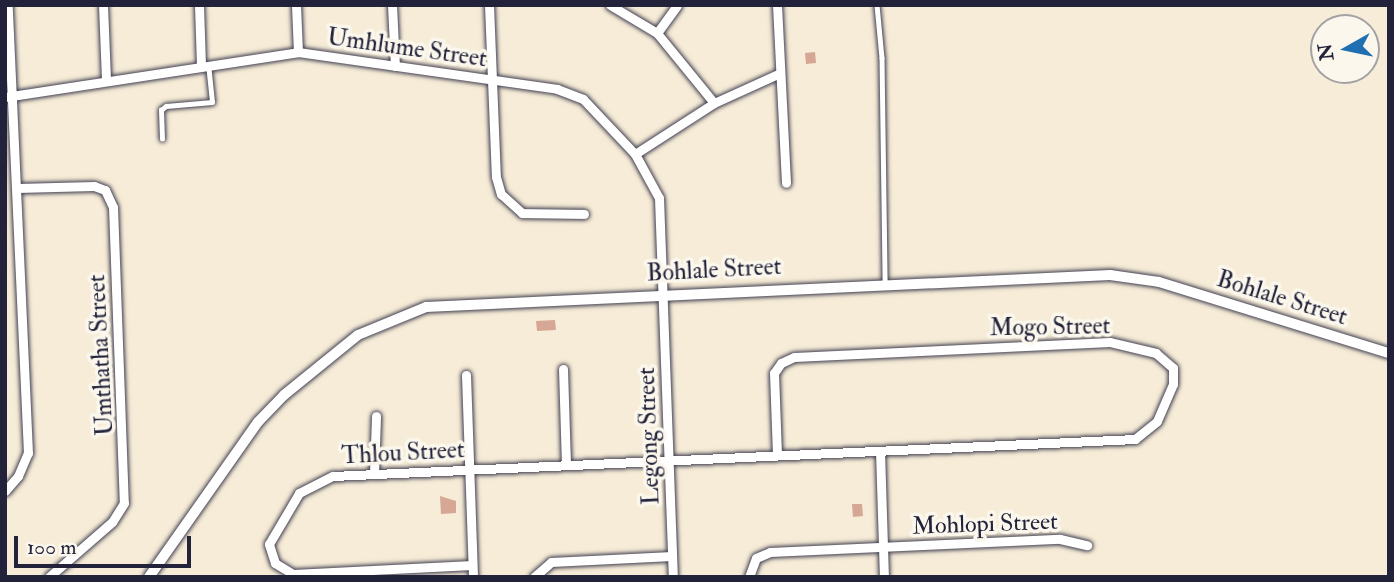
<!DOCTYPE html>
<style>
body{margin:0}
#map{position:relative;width:1394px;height:582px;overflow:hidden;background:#f6ecd7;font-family:"IM FELL Double Pica",serif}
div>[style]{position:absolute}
.building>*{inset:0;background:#d7a795}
.roads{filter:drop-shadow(0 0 2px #424052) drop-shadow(0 0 2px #424052)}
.service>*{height:4.5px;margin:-2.25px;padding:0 2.25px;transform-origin:2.25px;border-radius:2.25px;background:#fff}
.minor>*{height:9px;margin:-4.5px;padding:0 4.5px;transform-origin:4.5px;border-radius:4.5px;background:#fff}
.tertiary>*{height:10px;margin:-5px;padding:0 5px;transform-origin:5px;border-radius:5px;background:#fff}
span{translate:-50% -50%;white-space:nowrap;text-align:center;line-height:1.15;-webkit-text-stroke:7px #fbf7ec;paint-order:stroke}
.street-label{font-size:24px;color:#22223b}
.frame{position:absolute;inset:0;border:7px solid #22223b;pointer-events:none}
.north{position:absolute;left:1310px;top:14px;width:70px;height:70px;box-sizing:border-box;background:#fbf7ec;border:2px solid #a4a2a5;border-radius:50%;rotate:261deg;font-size:19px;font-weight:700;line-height:28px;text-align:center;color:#22223b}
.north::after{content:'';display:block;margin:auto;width:24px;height:32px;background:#1f6fb2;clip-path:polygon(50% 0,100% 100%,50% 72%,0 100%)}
.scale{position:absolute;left:14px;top:536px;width:177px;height:32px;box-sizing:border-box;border:4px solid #22223b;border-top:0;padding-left:9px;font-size:21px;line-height:24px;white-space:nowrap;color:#22223b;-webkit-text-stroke:5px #fbf7ec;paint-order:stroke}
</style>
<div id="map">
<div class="building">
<div style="clip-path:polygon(815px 52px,816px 63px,806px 64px,805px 53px)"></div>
<div style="clip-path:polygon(555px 320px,556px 330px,537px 331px,536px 321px)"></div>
<div style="clip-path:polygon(440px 496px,456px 501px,456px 513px,441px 514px)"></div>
<div style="clip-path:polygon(852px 504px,862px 504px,863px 516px,853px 517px)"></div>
</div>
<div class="roads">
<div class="service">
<div style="left:877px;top:5px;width:53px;rotate:84.6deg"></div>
<div style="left:882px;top:58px;width:225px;rotate:89.2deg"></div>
<div style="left:162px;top:139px;width:29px;rotate:-92deg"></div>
<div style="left:161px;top:110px;width:6px;rotate:-39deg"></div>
<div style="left:166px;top:106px;width:46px;rotate:-5deg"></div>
<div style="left:212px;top:102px;width:37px;rotate:-96deg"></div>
</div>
<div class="minor">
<div style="left:103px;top:5px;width:76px;rotate:87.7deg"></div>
<div style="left:199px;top:5px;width:61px;rotate:88.1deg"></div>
<div style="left:296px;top:5px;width:47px;rotate:87.6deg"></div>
<div style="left:392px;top:5px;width:61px;rotate:87.2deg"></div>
<div style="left:489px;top:5px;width:172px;rotate:87.7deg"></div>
<div style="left:496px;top:177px;width:18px;rotate:74deg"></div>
<div style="left:501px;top:194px;width:28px;rotate:42deg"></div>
<div style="left:522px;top:213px;width:62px;rotate:0.9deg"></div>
<div style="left:610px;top:5px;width:55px;rotate:30.8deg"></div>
<div style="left:657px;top:33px;width:90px;rotate:50.8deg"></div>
<div style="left:777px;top:5px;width:178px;rotate:87.1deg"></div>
<div style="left:657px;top:33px;width:34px;rotate:-54deg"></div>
<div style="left:5px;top:97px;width:296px;rotate:-8.7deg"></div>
<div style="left:298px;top:52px;width:262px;rotate:8.1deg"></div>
<div style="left:557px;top:89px;width:28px;rotate:21deg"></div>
<div style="left:583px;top:99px;width:76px;rotate:46.6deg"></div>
<div style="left:635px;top:154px;width:50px;rotate:61.4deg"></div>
<div style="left:659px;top:198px;width:379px;rotate:87.9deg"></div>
<div style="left:635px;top:154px;width:94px;rotate:-32.8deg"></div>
<div style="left:714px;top:103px;width:72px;rotate:-24.4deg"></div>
<div style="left:17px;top:188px;width:77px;rotate:-1.5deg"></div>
<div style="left:94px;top:186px;width:12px;rotate:20deg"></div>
<div style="left:105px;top:190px;width:19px;rotate:65deg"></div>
<div style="left:113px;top:207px;width:296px;rotate:87.9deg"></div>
<div style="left:124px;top:503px;width:22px;rotate:122deg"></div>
<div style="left:112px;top:522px;width:84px;rotate:138.9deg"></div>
<div style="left:563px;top:369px;width:95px;rotate:88.2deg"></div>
<div style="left:466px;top:375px;width:202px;rotate:88deg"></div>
<div style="left:880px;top:451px;width:126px;rotate:88.2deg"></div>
<div style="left:374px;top:474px;width:58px;rotate:-88deg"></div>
<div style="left:5px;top:491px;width:20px;rotate:-49deg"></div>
<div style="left:18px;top:476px;width:25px;rotate:-67deg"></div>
<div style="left:28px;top:453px;width:448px;rotate:-92.6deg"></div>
<div style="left:472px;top:565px;width:179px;rotate:177.1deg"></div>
<div style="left:293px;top:574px;width:21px;rotate:-149deg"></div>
<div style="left:275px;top:563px;width:20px;rotate:-108deg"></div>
<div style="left:269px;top:544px;width:59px;rotate:-59.5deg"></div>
<div style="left:299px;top:493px;width:38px;rotate:-27deg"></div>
<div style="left:333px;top:476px;width:803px;rotate:-2.64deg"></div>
<div style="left:1135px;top:439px;width:28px;rotate:-39deg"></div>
<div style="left:1157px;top:421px;width:40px;rotate:-66.6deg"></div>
<div style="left:1173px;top:384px;width:16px;rotate:-90deg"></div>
<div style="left:1173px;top:368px;width:23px;rotate:-139deg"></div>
<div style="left:1156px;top:353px;width:47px;rotate:-166.6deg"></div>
<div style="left:1110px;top:342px;width:316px;rotate:177.3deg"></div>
<div style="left:794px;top:357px;width:14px;rotate:155deg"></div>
<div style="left:781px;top:363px;width:12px;rotate:125deg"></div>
<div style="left:774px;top:373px;width:81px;rotate:87.9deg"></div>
<div style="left:534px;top:577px;width:23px;rotate:-41deg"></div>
<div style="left:551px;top:562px;width:121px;rotate:-2.8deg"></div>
<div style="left:749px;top:577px;width:20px;rotate:-70deg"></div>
<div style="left:756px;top:558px;width:15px;rotate:-23deg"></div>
<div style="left:770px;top:552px;width:290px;rotate:-2.6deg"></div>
<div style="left:1060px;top:539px;width:28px;rotate:13deg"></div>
</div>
<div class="tertiary">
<div style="left:149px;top:577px;width:189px;rotate:-54.9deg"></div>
<div style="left:258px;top:422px;width:37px;rotate:-46deg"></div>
<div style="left:284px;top:395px;width:95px;rotate:-39deg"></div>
<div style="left:358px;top:335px;width:74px;rotate:-22.4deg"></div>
<div style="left:426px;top:307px;width:685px;rotate:-2.68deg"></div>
<div style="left:1110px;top:275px;width:49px;rotate:8.1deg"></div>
<div style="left:1159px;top:282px;width:241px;rotate:17.2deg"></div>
</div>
</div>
<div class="street-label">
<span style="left:407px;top:48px;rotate:8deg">Umhlume Street</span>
<span style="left:714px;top:270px;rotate:-3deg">Bohlale Street</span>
<span style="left:1282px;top:298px;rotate:17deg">Bohlale Street</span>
<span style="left:1050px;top:327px;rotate:-1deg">Mogo Street</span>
<span style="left:101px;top:355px;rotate:-93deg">Umthatha Street</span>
<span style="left:649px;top:436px;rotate:-92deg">Legong Street</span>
<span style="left:403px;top:453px;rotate:-3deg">Thlou Street</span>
<span style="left:985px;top:524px;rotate:-2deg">Mohlopi Street</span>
</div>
<div class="frame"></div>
<div class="north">N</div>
<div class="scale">100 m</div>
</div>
